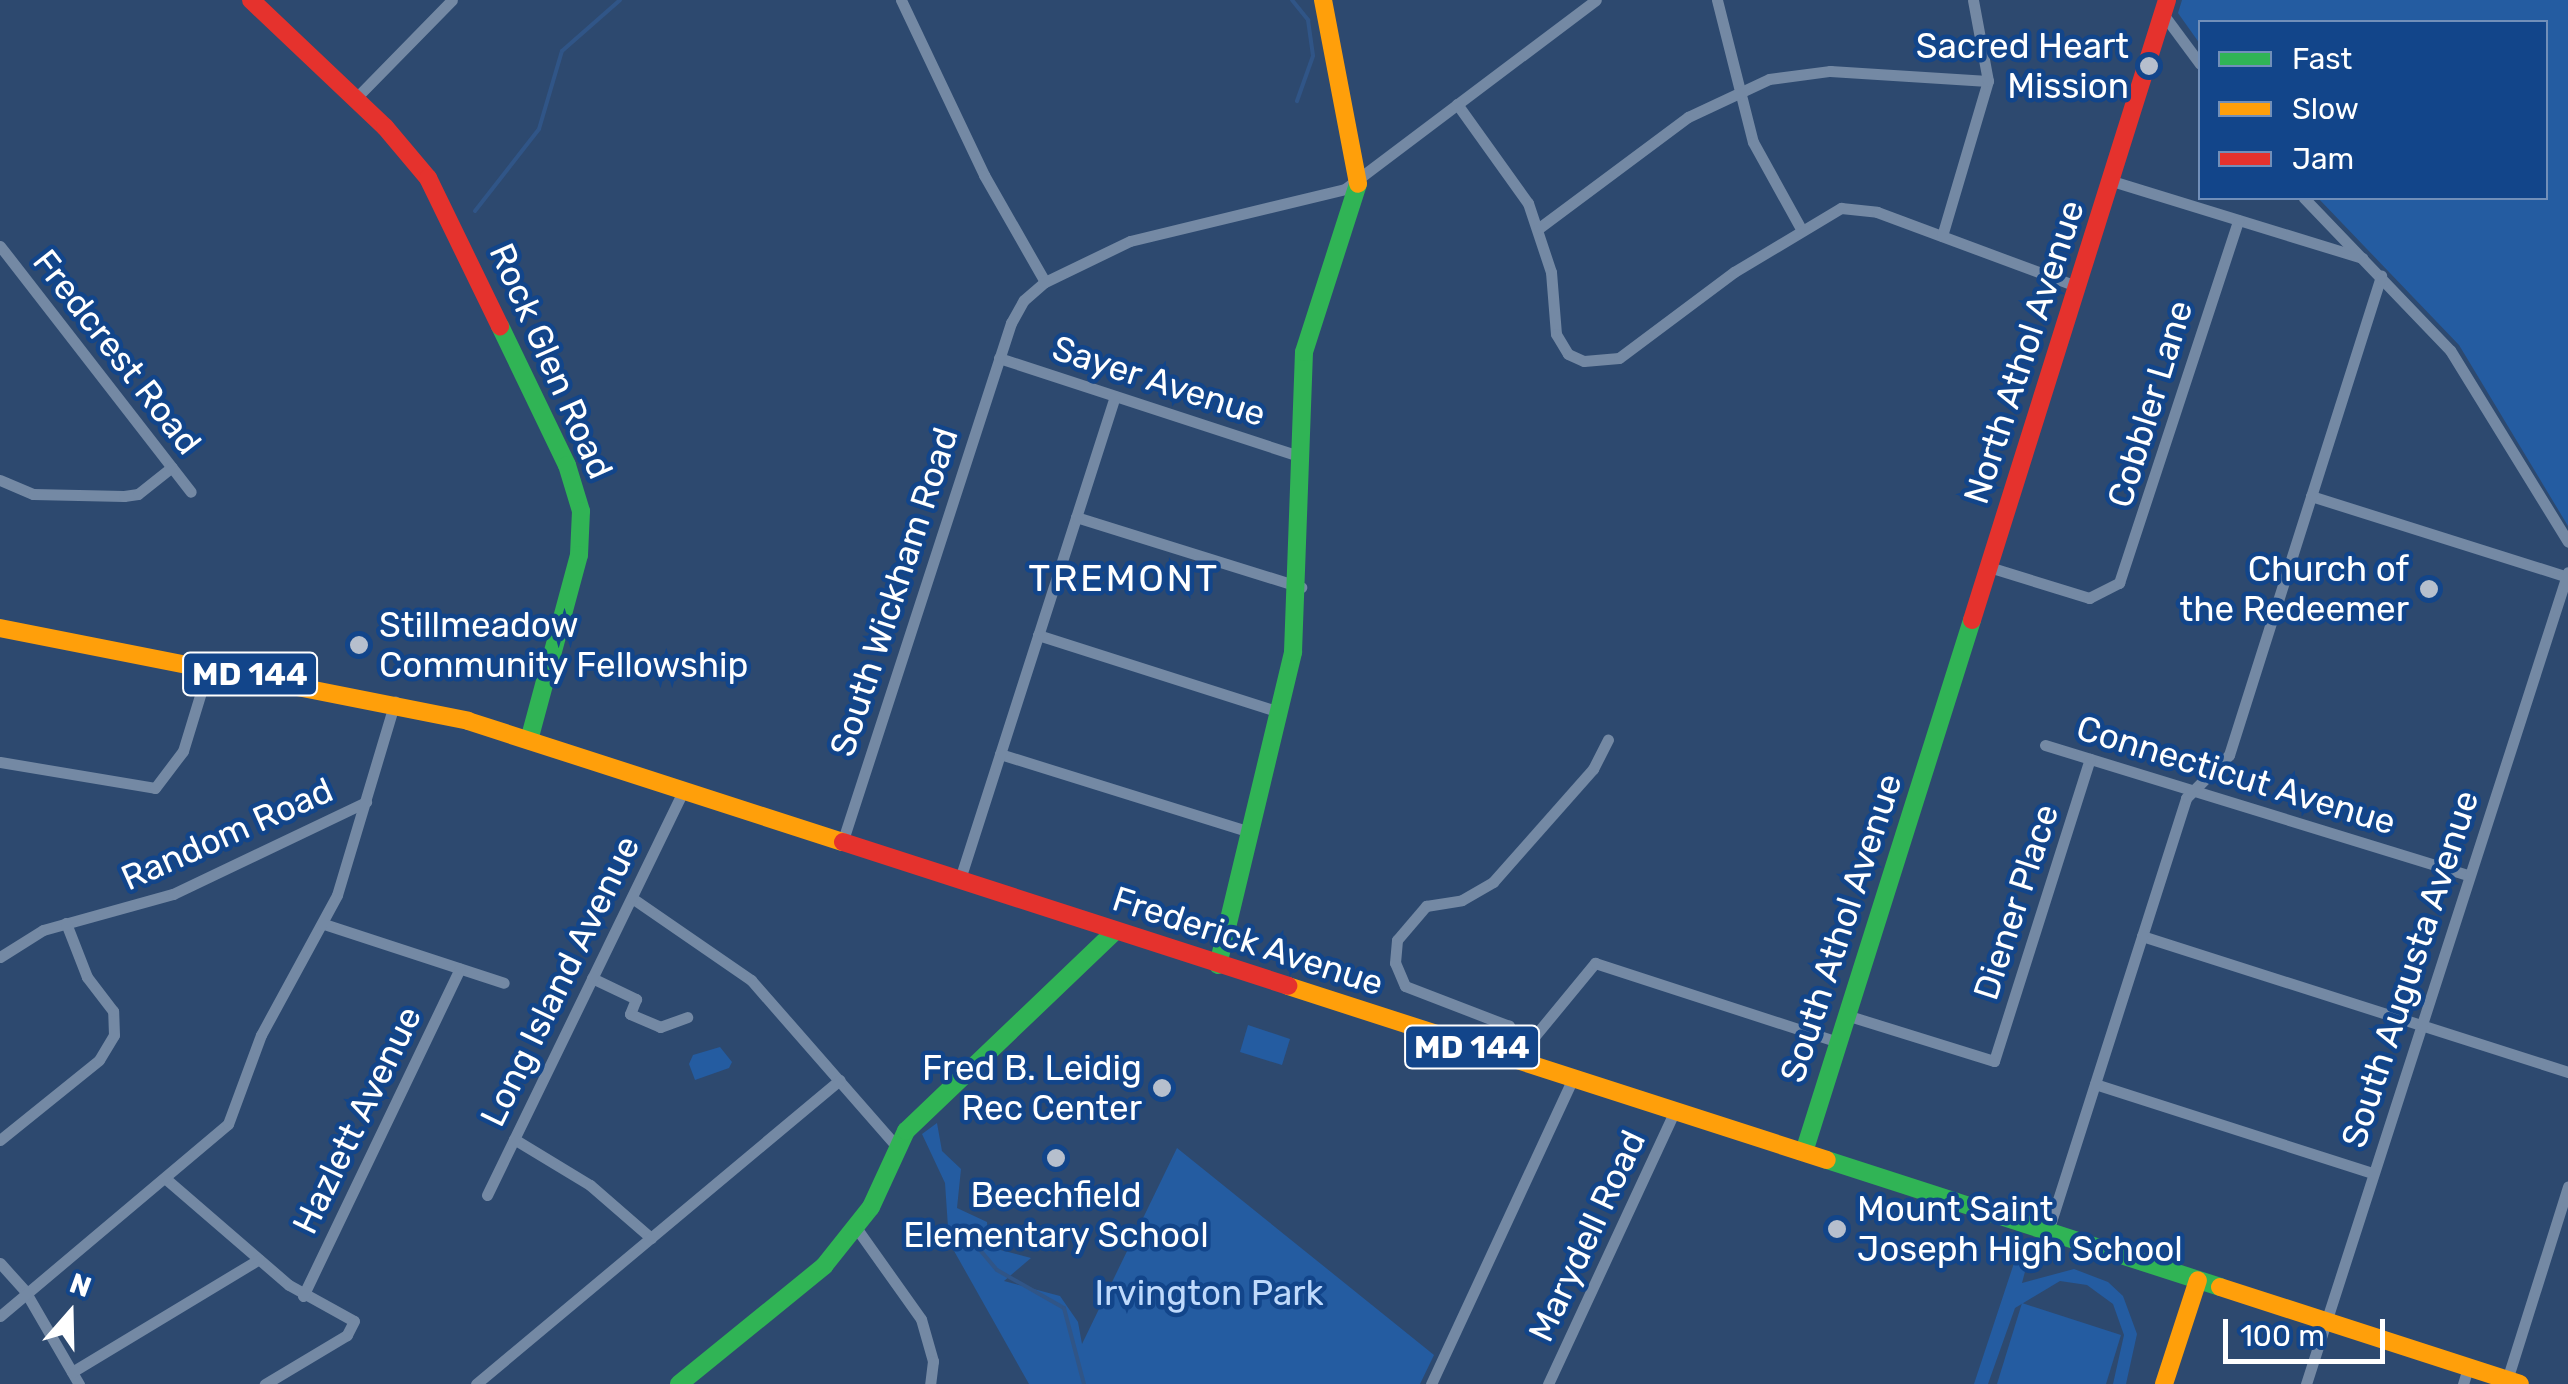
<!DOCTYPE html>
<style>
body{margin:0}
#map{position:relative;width:2568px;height:1384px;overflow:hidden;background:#2d496f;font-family:Rubik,sans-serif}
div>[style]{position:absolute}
.green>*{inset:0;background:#245ca1}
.stream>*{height:4px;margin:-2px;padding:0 2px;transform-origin:2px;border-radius:2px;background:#305587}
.street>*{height:11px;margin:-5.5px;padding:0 5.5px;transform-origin:5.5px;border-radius:5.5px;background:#7489a4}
.fast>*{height:18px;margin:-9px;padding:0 9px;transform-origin:9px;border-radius:9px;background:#30b455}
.slow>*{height:18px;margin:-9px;padding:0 9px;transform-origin:9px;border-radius:9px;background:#ff9f0a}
.jam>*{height:18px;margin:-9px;padding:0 9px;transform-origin:9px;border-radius:9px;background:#e5322d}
.dots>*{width:28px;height:28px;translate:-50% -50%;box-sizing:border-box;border:5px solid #12458a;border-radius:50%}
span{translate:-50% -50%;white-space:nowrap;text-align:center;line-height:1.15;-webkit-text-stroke:9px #12458a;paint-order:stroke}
.shield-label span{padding:2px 8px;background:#12458a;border:2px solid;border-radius:8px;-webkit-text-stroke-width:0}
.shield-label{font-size:32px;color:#fff;font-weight:700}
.poi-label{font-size:35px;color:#fff}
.right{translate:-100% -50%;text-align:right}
.left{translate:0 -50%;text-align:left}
.street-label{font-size:35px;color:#fff}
.park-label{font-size:35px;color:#bfdafc}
.neighbourhood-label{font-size:38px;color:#fff;letter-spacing:2.5px}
.legend{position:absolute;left:2198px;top:20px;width:350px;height:180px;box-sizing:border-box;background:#12458a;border:2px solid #718fb9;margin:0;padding:12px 18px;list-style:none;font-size:30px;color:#fff}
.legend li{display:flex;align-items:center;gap:20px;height:50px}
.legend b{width:50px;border:2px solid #718fb9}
.north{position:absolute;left:20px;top:1264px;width:100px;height:100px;-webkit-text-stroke:8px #12458a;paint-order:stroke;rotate:20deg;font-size:28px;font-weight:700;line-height:40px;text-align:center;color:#fff}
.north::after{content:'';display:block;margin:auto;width:35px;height:45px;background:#fff;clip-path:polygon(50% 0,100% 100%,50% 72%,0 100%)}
.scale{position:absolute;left:2223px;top:1319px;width:162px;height:45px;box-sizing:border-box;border:5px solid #fff;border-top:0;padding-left:12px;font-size:30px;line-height:35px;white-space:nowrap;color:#fff;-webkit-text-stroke:8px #12458a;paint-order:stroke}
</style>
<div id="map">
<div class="green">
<div style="clip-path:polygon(2182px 0,2568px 0,2568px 526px,2459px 345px,2318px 198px,2546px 198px,2546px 22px,2200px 22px,2200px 44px,2178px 13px)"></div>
<div style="clip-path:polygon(1248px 1025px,1290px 1039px,1282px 1065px,1240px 1052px)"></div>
<div style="clip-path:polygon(720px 1047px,732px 1062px,729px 1068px,695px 1080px,689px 1064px,693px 1055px)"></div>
<div style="clip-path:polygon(937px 1123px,942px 1151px,961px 1169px,957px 1208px,987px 1222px,989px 1247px,1031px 1258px,1004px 1281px,1060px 1296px,1078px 1322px,1082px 1344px,1177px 1148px,1434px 1355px,1420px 1384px,1029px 1384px,949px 1242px,945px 1183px,922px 1134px)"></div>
<div style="clip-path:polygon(2015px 1260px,2027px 1264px,2022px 1283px,2074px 1269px,2108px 1282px,2123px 1296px,2137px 1334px,2126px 1384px,2113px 1384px,2124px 1335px,2113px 1304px,2087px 1285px,2060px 1281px,2015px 1308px,1988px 1384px,1974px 1384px)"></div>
<div style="clip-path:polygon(2022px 1303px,2121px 1335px,2106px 1384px,1997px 1384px)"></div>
</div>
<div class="stream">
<div style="left:1292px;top:0;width:26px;rotate:51deg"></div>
<div style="left:1308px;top:20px;width:36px;rotate:82deg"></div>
<div style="left:1313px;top:56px;width:48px;rotate:109.6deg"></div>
<div style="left:475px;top:211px;width:104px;rotate:-52deg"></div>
<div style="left:539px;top:129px;width:81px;rotate:-73.6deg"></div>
<div style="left:562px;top:51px;width:77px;rotate:-41.3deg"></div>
<div style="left:964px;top:1231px;width:51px;rotate:49.8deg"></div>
<div style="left:997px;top:1270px;width:77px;rotate:29.6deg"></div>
<div style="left:1064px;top:1308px;width:79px;rotate:75.3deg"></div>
</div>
<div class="street">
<div style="left:901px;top:0;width:194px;rotate:64.6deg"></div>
<div style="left:984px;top:175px;width:123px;rotate:60.3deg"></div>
<div style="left:1717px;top:0;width:146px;rotate:75.8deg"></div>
<div style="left:1753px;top:142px;width:99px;rotate:61.1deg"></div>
<div style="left:2163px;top:14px;width:62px;rotate:53.5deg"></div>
<div style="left:356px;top:98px;width:137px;rotate:-45.6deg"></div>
<div style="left:1457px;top:104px;width:122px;rotate:54.4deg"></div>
<div style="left:1528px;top:203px;width:73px;rotate:71.6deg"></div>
<div style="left:1551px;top:272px;width:62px;rotate:85.4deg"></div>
<div style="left:1556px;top:334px;width:23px;rotate:59deg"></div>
<div style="left:1568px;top:354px;width:17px;rotate:24deg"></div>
<div style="left:1584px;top:361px;width:35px;rotate:-5deg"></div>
<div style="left:1619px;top:358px;width:144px;rotate:-36.8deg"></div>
<div style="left:1734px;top:272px;width:125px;rotate:-30.9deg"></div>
<div style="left:1841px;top:208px;width:36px;rotate:6deg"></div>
<div style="left:1877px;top:212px;width:215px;rotate:20.4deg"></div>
<div style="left:2112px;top:181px;width:262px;rotate:17.1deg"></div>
<div style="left:2304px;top:198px;width:211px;rotate:46.2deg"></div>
<div style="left:2450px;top:350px;width:225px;rotate:58.4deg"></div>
<div style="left:1539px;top:228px;width:186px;rotate:-36.7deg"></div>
<div style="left:1688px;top:117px;width:89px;rotate:-25.1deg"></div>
<div style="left:1769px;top:79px;width:62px;rotate:-7.5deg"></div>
<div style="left:1830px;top:71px;width:158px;rotate:3.6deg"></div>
<div style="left:1942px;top:236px;width:162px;rotate:-73.5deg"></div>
<div style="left:1988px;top:81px;width:82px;rotate:-100.5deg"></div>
<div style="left:0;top:246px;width:311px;rotate:52.2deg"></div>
<div style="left:999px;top:358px;width:318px;rotate:18.1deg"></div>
<div style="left:0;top:480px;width:36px;rotate:23deg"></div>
<div style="left:33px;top:494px;width:91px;rotate:1.3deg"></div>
<div style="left:124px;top:496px;width:14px;rotate:-8deg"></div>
<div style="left:138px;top:494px;width:43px;rotate:-38.5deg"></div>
<div style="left:2311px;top:496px;width:265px;rotate:17.5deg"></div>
<div style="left:1076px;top:517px;width:236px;rotate:17.3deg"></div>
<div style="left:1989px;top:567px;width:105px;rotate:17.2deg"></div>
<div style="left:2089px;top:598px;width:34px;rotate:-27deg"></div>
<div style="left:2119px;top:583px;width:382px;rotate:-71.8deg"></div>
<div style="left:1038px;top:635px;width:253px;rotate:17.7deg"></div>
<div style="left:2045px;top:745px;width:443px;rotate:17.1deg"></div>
<div style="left:1000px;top:754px;width:262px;rotate:17.3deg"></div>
<div style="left:0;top:762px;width:157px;rotate:9.5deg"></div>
<div style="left:155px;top:788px;width:46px;rotate:-52.9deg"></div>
<div style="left:183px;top:751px;width:89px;rotate:-73deg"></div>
<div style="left:842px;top:843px;width:547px;rotate:-72deg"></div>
<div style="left:1011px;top:323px;width:26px;rotate:-61deg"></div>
<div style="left:1024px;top:300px;width:28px;rotate:-41deg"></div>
<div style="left:1045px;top:282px;width:94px;rotate:-25.8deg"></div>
<div style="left:1130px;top:241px;width:221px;rotate:-13.6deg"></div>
<div style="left:1345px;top:189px;width:314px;rotate:-37deg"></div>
<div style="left:959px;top:882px;width:510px;rotate:-72.2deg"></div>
<div style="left:632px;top:898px;width:145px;rotate:34.6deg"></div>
<div style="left:751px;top:980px;width:222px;rotate:48.8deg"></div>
<div style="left:324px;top:924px;width:189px;rotate:18.1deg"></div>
<div style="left:2142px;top:936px;width:447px;rotate:17.7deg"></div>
<div style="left:0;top:957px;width:51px;rotate:-32.1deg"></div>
<div style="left:43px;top:930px;width:135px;rotate:-15.5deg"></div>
<div style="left:173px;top:894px;width:214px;rotate:-25.5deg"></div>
<div style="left:592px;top:978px;width:49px;rotate:25.5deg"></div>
<div style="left:636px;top:999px;width:16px;rotate:112deg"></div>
<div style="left:630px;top:1014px;width:33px;rotate:23deg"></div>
<div style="left:660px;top:1027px;width:29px;rotate:-20deg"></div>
<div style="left:1846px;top:1015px;width:155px;rotate:17.3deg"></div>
<div style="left:1994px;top:1061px;width:317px;rotate:-72.4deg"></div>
<div style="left:1515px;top:1060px;width:35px;rotate:-100deg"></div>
<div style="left:1509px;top:1026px;width:111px;rotate:-159deg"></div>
<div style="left:1405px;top:986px;width:25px;rotate:-113deg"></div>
<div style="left:1395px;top:963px;width:23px;rotate:-85deg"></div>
<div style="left:1397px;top:940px;width:45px;rotate:-49.5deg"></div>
<div style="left:1426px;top:906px;width:36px;rotate:-9deg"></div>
<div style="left:1462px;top:900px;width:36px;rotate:-30deg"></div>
<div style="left:1493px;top:882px;width:151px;rotate:-48.5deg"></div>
<div style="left:1593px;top:769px;width:33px;rotate:-63deg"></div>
<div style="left:1515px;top:1060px;width:126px;rotate:-50.5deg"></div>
<div style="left:1595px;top:963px;width:256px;rotate:18deg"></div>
<div style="left:2095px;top:1084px;width:292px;rotate:17.8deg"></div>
<div style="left:514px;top:1139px;width:89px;rotate:31.2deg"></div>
<div style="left:590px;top:1185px;width:81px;rotate:41deg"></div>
<div style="left:0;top:1140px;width:127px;rotate:-38.9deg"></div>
<div style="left:99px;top:1060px;width:29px;rotate:-59deg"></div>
<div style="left:114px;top:1035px;width:24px;rotate:-92deg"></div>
<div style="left:113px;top:1011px;width:43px;rotate:-127.4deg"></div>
<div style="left:87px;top:977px;width:58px;rotate:-111.3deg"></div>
<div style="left:166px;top:1179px;width:162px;rotate:40.8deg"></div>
<div style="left:289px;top:1285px;width:74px;rotate:29deg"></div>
<div style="left:354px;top:1321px;width:16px;rotate:117deg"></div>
<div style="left:347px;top:1335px;width:96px;rotate:149.1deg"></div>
<div style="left:487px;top:1195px;width:449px;rotate:-64.1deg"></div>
<div style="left:857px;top:1229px;width:110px;rotate:54.6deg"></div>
<div style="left:921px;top:1319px;width:44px;rotate:74.1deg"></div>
<div style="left:933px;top:1361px;width:23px;rotate:97deg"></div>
<div style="left:2048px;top:1231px;width:454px;rotate:-72.3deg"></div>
<div style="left:2186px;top:798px;width:61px;rotate:-45deg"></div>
<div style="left:2229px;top:755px;width:503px;rotate:-72.39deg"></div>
<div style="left:0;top:1263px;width:38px;rotate:48deg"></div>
<div style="left:25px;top:1291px;width:108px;rotate:59.9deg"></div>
<div style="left:303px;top:1296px;width:363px;rotate:-64.4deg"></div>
<div style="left:0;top:1316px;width:298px;rotate:-40.1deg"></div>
<div style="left:228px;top:1124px;width:95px;rotate:-69.7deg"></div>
<div style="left:261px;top:1035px;width:159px;rotate:-61.5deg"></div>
<div style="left:337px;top:895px;width:202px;rotate:-73.3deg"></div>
<div style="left:72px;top:1372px;width:218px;rotate:-31.1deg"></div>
<div style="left:2507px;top:1380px;width:203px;rotate:-72.5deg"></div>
<div style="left:476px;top:1384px;width:474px;rotate:-39.9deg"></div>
<div style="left:1431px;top:1384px;width:337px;rotate:-65.1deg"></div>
<div style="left:1548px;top:1384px;width:301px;rotate:-65.1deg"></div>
<div style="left:2306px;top:1384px;width:853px;rotate:-72.12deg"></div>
<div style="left:2463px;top:1384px;width:17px;rotate:-73deg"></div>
</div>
<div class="fast">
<div style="left:500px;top:326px;width:154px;rotate:64.3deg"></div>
<div style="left:567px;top:465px;width:48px;rotate:73.1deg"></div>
<div style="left:581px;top:511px;width:44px;rotate:92.6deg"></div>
<div style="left:579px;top:555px;width:192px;rotate:105.1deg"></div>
<div style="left:1218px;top:965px;width:322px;rotate:-76.5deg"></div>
<div style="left:1293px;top:652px;width:300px;rotate:-87.9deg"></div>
<div style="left:1304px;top:352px;width:176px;rotate:-72.2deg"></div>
<div style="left:1804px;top:1152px;width:558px;rotate:-72.47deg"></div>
<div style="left:1827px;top:1160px;width:413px;rotate:17.9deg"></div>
<div style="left:679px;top:1384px;width:187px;rotate:-39.1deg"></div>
<div style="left:824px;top:1266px;width:75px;rotate:-51.5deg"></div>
<div style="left:871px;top:1207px;width:84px;rotate:-65.3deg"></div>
<div style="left:906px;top:1131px;width:288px;rotate:-43.7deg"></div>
</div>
<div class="slow">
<div style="left:1323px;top:0;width:187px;rotate:79.2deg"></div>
<div style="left:0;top:628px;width:477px;rotate:11.2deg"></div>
<div style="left:468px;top:721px;width:394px;rotate:17.9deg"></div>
<div style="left:1288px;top:986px;width:566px;rotate:17.89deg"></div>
<div style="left:2220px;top:1287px;width:315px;rotate:17.9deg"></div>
<div style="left:2164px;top:1384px;width:109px;rotate:-71.9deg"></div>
</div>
<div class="jam">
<div style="left:251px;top:0;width:185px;rotate:43.5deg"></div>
<div style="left:385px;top:127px;width:67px;rotate:49.9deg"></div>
<div style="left:428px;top:178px;width:165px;rotate:64.1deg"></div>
<div style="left:1972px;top:620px;width:650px;rotate:-72.54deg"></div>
<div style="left:843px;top:842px;width:468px;rotate:17.9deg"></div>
</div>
<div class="dots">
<div style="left:2149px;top:66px;background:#b6bfcd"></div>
<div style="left:2429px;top:589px;background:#b6bfcd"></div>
<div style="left:359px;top:645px;background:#b6bfcd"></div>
<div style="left:1162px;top:1088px;background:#b6bfcd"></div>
<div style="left:1056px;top:1158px;background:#b6bfcd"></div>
<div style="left:1837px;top:1229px;background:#b6bfcd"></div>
</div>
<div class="shield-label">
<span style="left:250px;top:674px">MD 144</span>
<span style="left:1472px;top:1047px">MD 144</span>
</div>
<div class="poi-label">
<span class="right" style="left:2129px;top:66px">Sacred Heart<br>Mission</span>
<span class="right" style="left:2409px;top:589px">Church of<br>the Redeemer</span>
<span class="left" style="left:379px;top:645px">Stillmeadow<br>Community Fellowship</span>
<span class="right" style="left:1142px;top:1088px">Fred B. Leidig<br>Rec Center</span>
<span style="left:1056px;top:1215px">Beechfield<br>Elementary School</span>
<span class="left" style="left:1857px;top:1229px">Mount Saint<br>Joseph High School</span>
</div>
<div class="street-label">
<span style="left:117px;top:352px;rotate:52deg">Fredcrest Road</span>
<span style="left:2024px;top:352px;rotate:-72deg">North Athol Avenue</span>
<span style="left:551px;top:361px;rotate:66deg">Rock Glen Road</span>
<span style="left:1159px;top:381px;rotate:18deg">Sayer Avenue</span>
<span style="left:2150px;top:404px;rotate:-73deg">Cobbler Lane</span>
<span style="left:894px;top:592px;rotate:-72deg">South Wickham Road</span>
<span style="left:2236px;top:775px;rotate:17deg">Connecticut Avenue</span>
<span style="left:227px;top:834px;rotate:-24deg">Random Road</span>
<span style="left:2016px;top:902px;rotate:-72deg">Diener Place</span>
<span style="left:1841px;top:928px;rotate:-72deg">South Athol Avenue</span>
<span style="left:1248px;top:941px;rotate:18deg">Frederick Avenue</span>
<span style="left:2410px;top:969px;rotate:-72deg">South Augusta Avenue</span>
<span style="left:560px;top:981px;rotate:-64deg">Long Island Avenue</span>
<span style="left:357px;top:1120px;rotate:-64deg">Hazlett Avenue</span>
<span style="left:1587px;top:1236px;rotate:-65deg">Marydell Road</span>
</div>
<div class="park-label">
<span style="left:1209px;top:1293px">Irvington Park</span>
</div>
<div class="neighbourhood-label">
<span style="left:1124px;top:579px">TREMONT</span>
</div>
<ul class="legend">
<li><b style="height:12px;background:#30b455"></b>Fast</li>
<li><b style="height:12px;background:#ff9f0a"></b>Slow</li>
<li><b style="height:12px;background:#e5322d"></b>Jam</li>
</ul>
<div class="north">N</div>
<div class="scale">100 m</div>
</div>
